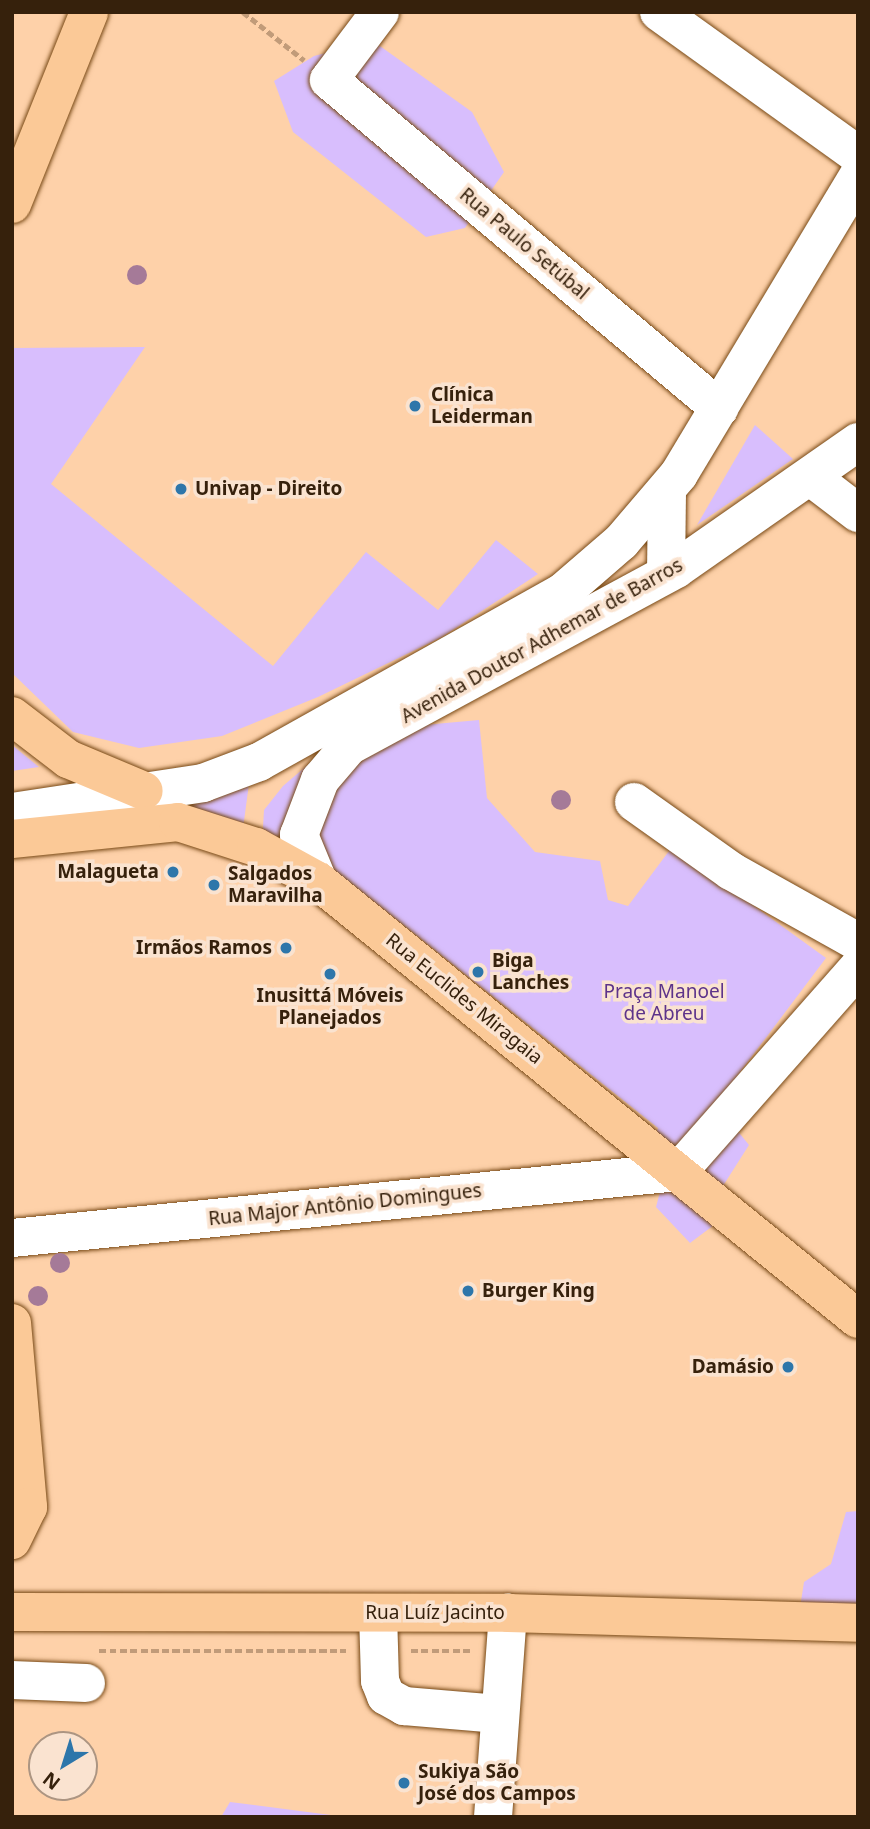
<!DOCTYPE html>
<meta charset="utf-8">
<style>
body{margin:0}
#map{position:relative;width:870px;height:1829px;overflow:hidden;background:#fed1a9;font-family:"Noto Sans",sans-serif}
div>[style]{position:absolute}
.green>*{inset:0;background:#d8befd}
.path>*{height:4.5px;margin-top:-2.25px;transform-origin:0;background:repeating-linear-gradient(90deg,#c19b79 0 7px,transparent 0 10.5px)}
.roads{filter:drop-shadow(0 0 2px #784915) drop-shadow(0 0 2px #784915)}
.minor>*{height:38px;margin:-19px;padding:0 19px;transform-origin:19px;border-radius:19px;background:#fff}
.major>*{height:38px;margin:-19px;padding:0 19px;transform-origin:19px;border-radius:19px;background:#fbc997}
.trees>*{width:20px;height:20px;margin:-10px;border-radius:50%;background:#a57a98}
.dots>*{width:19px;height:19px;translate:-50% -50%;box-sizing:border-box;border:4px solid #fae3d0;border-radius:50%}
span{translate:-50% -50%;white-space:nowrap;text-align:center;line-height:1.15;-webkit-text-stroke:7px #fae3d0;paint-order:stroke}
.street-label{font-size:19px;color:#36210c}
.poi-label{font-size:19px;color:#36210c;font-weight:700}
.left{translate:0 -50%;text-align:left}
.right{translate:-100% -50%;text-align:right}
.park-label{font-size:19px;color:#5d338a}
.frame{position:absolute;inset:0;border:14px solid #36210c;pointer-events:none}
.north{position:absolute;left:28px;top:1731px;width:70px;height:70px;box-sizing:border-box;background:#fae3d0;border:2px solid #ac9582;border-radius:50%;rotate:218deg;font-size:19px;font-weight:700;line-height:28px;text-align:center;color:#36210c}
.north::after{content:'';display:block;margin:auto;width:24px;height:32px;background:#2d76aa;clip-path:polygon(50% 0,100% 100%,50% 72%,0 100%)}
</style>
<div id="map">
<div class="green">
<div style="clip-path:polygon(373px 41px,472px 112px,504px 172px,465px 228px,426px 237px,293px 132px,274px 81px,314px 56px)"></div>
<div style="clip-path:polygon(145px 347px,51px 484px,273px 666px,366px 552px,438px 610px,496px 540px,538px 574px,442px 637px,318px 697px,222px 736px,139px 748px,73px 732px,12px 673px,12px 348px)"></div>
<div style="clip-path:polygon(755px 425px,793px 459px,697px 525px)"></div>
<div style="clip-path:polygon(479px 720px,487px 798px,535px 852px,600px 861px,608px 900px,628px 906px,672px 847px,826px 958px,716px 1104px,749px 1145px,721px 1189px,726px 1216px,690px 1243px,656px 1207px,662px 1184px,645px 1159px,658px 1128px,352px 884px,262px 844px,264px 810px,283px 786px,346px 732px)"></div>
<div style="clip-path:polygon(12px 745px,39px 767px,12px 771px)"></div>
<div style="clip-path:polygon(250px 776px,242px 836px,183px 817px,179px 794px)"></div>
<div style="clip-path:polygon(858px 1511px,858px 1613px,799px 1614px,804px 1582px,831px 1564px,846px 1512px)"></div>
<div style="clip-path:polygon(230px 1802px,346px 1817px,221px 1817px)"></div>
</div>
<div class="path">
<div style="left:243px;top:12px;width:78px;rotate:38.2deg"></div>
<div style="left:99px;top:1651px;width:247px"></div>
<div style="left:411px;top:1651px;width:61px"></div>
</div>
<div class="roads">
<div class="minor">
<div style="left:380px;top:12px;width:85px;rotate:126.9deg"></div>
<div style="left:329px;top:80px;width:510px;rotate:40.06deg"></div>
<div style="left:659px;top:12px;width:245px;rotate:35.7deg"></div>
<div style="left:812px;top:478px;width:58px;rotate:37.3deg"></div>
<div style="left:666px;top:574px;width:83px;rotate:-89.3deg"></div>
<div style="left:634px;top:802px;width:119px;rotate:35.4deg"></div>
<div style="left:731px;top:871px;width:145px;rotate:29.2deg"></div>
<div style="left:12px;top:812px;width:193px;rotate:-8.6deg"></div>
<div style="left:203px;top:783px;width:60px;rotate:-20.6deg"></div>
<div style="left:259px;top:762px;width:348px;rotate:-29.2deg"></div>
<div style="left:563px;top:592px;width:77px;rotate:-40.8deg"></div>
<div style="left:621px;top:542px;width:89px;rotate:-49.5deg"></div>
<div style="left:679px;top:474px;width:348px;rotate:-59deg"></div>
<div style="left:318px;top:881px;width:50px;rotate:-112.4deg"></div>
<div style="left:299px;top:835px;width:59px;rotate:-69.1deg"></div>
<div style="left:320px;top:780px;width:45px;rotate:-49.5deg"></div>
<div style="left:349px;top:746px;width:372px;rotate:-28.4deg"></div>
<div style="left:676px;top:569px;width:222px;rotate:-34.9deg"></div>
<div style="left:12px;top:1238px;width:669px;rotate:-5.66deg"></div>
<div style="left:678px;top:1172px;width:272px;rotate:-48.6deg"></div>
<div style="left:378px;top:1613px;width:68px;rotate:88.3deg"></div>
<div style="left:380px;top:1681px;width:16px;rotate:68deg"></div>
<div style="left:386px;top:1696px;width:21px;rotate:29deg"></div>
<div style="left:404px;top:1706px;width:95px;rotate:4.8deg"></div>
<div style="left:12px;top:1680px;width:74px;rotate:2.3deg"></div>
<div style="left:493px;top:1817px;width:205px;rotate:-85.8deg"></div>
</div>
<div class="major">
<div style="left:12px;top:204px;width:207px;rotate:-68.1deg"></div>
<div style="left:12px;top:716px;width:71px;rotate:37.5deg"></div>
<div style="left:68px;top:759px;width:82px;rotate:22.8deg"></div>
<div style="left:12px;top:839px;width:167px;rotate:-5.8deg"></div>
<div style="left:178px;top:822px;width:82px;rotate:17.8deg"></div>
<div style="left:256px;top:847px;width:71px;rotate:28.7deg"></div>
<div style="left:318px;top:881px;width:695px;rotate:39.05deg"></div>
<div style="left:12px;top:1323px;width:185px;rotate:85deg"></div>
<div style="left:28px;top:1507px;width:37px;rotate:116deg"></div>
<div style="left:12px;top:1612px;width:496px;rotate:0.1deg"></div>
<div style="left:508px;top:1613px;width:350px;rotate:1.6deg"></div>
</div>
</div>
<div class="trees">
<div style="left:137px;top:275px"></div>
<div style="left:561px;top:800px"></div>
<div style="left:60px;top:1263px"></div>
<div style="left:38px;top:1296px"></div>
</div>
<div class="dots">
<div style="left:415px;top:406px;background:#2d76aa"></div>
<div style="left:181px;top:489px;background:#2d76aa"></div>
<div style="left:173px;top:872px;background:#2d76aa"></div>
<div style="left:214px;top:885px;background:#2d76aa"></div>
<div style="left:286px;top:948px;background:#2d76aa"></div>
<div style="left:478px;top:972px;background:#2d76aa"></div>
<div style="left:330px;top:974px;background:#2d76aa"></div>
<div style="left:468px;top:1291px;background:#2d76aa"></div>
<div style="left:788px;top:1367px;background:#2d76aa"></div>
<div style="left:404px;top:1783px;background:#2d76aa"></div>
</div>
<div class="street-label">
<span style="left:524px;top:244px;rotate:40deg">Rua Paulo Setúbal</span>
<span style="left:542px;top:641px;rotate:-29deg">Avenida Doutor Adhemar de Barros</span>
<span style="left:464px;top:999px;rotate:39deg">Rua Euclides Miragaia</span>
<span style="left:345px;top:1205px;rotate:-6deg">Rua Major Antônio Domingues</span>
<span style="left:435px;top:1613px">Rua Luíz Jacinto</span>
</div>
<div class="poi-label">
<span class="left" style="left:431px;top:406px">Clínica<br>Leiderman</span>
<span class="left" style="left:195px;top:489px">Univap - Direito</span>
<span class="right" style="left:159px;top:872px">Malagueta</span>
<span class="left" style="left:228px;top:885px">Salgados<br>Maravilha</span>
<span class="right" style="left:272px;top:948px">Irmãos Ramos</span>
<span class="left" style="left:492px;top:972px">Biga<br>Lanches</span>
<span style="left:330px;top:1007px">Inusittá Móveis<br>Planejados</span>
<span class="left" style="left:482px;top:1291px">Burger King</span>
<span class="right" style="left:774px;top:1367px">Damásio</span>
<span class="left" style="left:418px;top:1783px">Sukiya São<br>José dos Campos</span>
</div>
<div class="park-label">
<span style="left:664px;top:1003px">Praça Manoel<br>de Abreu</span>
</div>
<div class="frame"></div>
<div class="north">N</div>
</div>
